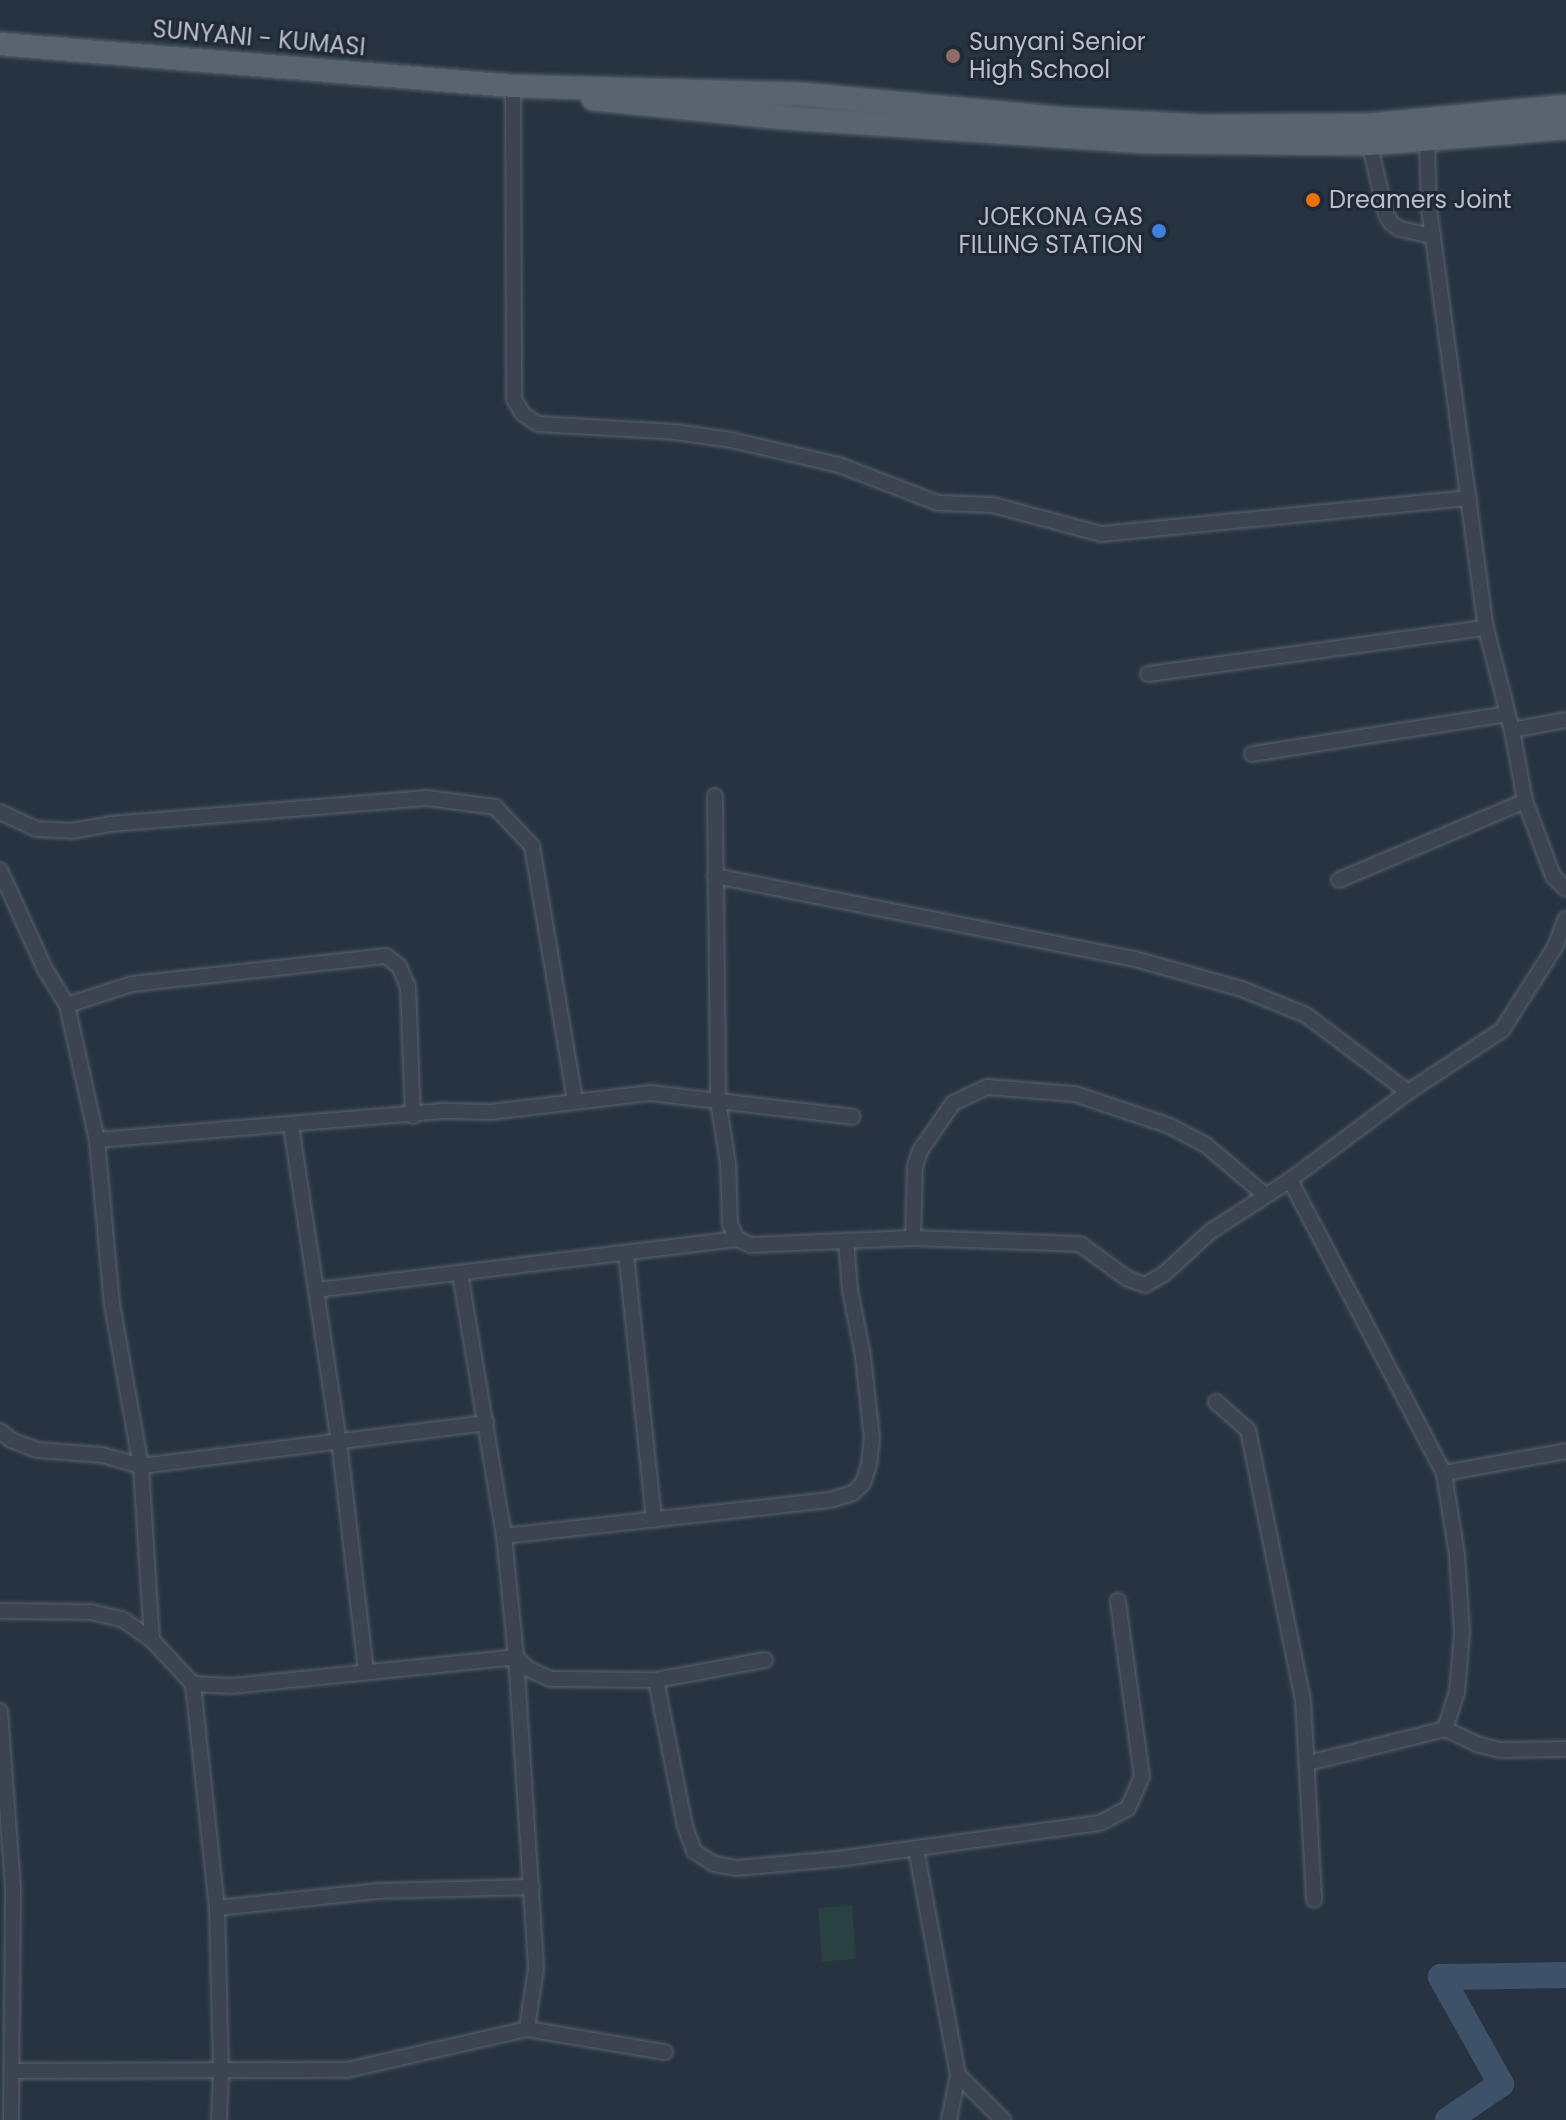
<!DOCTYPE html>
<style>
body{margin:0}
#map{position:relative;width:1566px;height:2120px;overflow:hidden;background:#273340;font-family:Poppins,sans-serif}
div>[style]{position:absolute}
.green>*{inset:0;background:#2a4142}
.river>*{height:26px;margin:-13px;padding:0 13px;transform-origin:13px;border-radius:13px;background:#3d5168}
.roads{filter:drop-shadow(0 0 2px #59626d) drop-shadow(0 0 2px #59626d)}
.minor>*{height:14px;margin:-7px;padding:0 7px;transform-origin:7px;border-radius:7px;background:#3b4450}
.primary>*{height:22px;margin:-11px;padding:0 11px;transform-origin:11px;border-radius:11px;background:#596470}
.dots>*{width:22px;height:22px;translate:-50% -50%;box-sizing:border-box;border:4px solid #202935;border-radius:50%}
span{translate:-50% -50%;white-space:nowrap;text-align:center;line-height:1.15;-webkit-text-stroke:6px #202935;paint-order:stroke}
.street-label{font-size:24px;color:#b8bfca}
.poi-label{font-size:24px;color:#b8bfca}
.left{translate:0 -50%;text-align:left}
.right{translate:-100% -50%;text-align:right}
</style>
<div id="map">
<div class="green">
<div style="clip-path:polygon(852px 1905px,856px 1959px,822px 1962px,818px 1908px)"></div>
</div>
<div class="river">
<div style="left:1448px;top:2120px;width:64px;rotate:-34.2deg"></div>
<div style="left:1501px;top:2084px;width:123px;rotate:-119.3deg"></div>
<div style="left:1441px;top:1977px;width:125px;rotate:-0.9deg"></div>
</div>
<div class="roads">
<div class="minor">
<div style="left:513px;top:86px;width:313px;rotate:89.8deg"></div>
<div style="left:514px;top:399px;width:17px;rotate:59deg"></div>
<div style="left:523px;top:414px;width:18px;rotate:34deg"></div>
<div style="left:538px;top:424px;width:137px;rotate:3.3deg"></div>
<div style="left:675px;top:432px;width:57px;rotate:8.1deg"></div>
<div style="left:731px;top:440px;width:111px;rotate:13deg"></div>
<div style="left:839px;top:465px;width:106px;rotate:21deg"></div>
<div style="left:938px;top:503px;width:55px;rotate:2.1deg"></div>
<div style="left:993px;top:505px;width:112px;rotate:15deg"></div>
<div style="left:1101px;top:534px;width:370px;rotate:-5.6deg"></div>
<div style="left:1368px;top:138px;width:78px;rotate:76.7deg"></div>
<div style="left:1386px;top:214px;width:10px;rotate:61deg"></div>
<div style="left:1391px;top:223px;width:11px;rotate:34deg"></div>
<div style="left:1400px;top:229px;width:34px;rotate:12deg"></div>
<div style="left:1427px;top:141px;width:67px;rotate:88.3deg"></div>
<div style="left:1429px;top:208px;width:424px;rotate:82.3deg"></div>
<div style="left:1486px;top:628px;width:105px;rotate:75.7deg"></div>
<div style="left:1512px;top:730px;width:72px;rotate:79.6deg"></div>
<div style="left:1525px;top:801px;width:80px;rotate:69.5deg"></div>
<div style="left:1553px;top:876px;width:18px;rotate:45deg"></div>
<div style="left:1148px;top:674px;width:341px;rotate:-7.8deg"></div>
<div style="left:1512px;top:730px;width:55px;rotate:-10.5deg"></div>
<div style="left:1252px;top:754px;width:258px;rotate:-8.9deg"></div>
<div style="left:715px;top:796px;width:305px;rotate:89.4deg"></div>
<div style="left:718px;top:1101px;width:63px;rotate:80.8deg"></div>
<div style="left:728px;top:1163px;width:61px;rotate:88.1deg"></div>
<div style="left:730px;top:1224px;width:17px;rotate:65deg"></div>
<div style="left:737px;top:1239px;width:15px;rotate:23deg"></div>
<div style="left:751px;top:1245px;width:162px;rotate:-2.5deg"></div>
<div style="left:913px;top:1238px;width:167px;rotate:2.1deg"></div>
<div style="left:1080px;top:1244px;width:59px;rotate:36.1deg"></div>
<div style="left:1128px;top:1279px;width:18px;rotate:19deg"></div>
<div style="left:1145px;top:1285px;width:22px;rotate:-30deg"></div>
<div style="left:1164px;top:1274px;width:64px;rotate:-42.5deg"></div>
<div style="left:1211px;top:1231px;width:94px;rotate:-32.8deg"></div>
<div style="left:1290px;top:1180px;width:147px;rotate:-36.7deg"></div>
<div style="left:1408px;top:1092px;width:113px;rotate:-33.4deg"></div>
<div style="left:1502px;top:1030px;width:98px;rotate:-57.4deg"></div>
<div style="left:1555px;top:947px;width:30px;rotate:-69deg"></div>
<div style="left:0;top:812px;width:40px;rotate:25deg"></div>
<div style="left:36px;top:829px;width:35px;rotate:3deg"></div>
<div style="left:71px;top:831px;width:40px;rotate:-10deg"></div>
<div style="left:110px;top:824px;width:318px;rotate:-4.7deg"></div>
<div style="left:427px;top:798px;width:69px;rotate:7.5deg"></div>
<div style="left:495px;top:807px;width:54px;rotate:46.5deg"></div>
<div style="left:532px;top:846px;width:258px;rotate:80.4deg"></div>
<div style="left:0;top:870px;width:109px;rotate:65.6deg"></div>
<div style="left:45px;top:969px;width:42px;rotate:58.6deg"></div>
<div style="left:67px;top:1005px;width:138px;rotate:77.5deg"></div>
<div style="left:97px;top:1140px;width:165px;rotate:84.8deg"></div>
<div style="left:112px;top:1304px;width:165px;rotate:79.9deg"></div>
<div style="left:141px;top:1466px;width:174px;rotate:86.4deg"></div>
<div style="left:715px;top:876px;width:428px;rotate:11.2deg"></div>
<div style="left:1135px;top:959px;width:111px;rotate:15.7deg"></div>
<div style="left:1242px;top:989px;width:69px;rotate:22.1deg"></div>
<div style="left:1306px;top:1015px;width:128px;rotate:37deg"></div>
<div style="left:1339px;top:880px;width:202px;rotate:-23deg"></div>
<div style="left:67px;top:1005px;width:68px;rotate:-17.9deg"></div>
<div style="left:132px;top:984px;width:256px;rotate:-6.3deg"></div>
<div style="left:386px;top:956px;width:16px;rotate:38deg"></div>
<div style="left:399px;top:966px;width:23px;rotate:67deg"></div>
<div style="left:408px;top:987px;width:129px;rotate:87.8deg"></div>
<div style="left:291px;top:1125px;width:320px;rotate:81.4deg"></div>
<div style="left:339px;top:1441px;width:233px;rotate:83.3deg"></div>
<div style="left:97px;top:1140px;width:350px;rotate:-4.8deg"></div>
<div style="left:446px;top:1111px;width:45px;rotate:1.3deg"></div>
<div style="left:491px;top:1112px;width:160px;rotate:-6.8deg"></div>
<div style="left:650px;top:1093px;width:204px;rotate:6.7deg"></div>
<div style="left:1290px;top:1180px;width:331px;rotate:62.3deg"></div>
<div style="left:1444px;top:1473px;width:83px;rotate:81deg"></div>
<div style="left:1457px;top:1555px;width:78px;rotate:86.3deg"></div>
<div style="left:1462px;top:1633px;width:59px;rotate:94.8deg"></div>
<div style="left:1457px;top:1692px;width:39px;rotate:108deg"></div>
<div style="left:913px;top:1238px;width:72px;rotate:-88.4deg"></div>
<div style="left:915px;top:1166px;width:16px;rotate:-72deg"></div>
<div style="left:920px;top:1151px;width:58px;rotate:-55.5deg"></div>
<div style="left:953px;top:1103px;width:38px;rotate:-25deg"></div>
<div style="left:987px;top:1087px;width:88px;rotate:4.5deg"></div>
<div style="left:1075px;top:1094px;width:100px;rotate:18.6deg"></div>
<div style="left:1170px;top:1126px;width:41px;rotate:27.8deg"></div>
<div style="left:1206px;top:1145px;width:77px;rotate:40.3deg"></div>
<div style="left:626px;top:1253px;width:268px;rotate:84deg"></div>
<div style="left:460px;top:1273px;width:267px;rotate:80.5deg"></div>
<div style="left:504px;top:1536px;width:122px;rotate:84.3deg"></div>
<div style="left:516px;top:1657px;width:312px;rotate:86.3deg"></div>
<div style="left:536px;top:1968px;width:62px;rotate:98.4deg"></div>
<div style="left:316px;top:1290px;width:424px;rotate:-6.9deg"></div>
<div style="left:1216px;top:1402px;width:43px;rotate:41.2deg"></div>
<div style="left:1248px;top:1430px;width:277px;rotate:78.5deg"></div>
<div style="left:1303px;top:1701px;width:199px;rotate:86.8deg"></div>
<div style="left:0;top:1431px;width:14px;rotate:39deg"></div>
<div style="left:11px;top:1440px;width:28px;rotate:21deg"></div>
<div style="left:37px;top:1450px;width:65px;rotate:4.4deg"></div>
<div style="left:102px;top:1455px;width:41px;rotate:15.8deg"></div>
<div style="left:141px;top:1466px;width:348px;rotate:-7.1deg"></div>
<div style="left:1444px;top:1473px;width:124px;rotate:-10.2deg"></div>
<div style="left:504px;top:1536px;width:328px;rotate:-6.3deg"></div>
<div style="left:830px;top:1500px;width:24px;rotate:-17deg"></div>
<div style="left:853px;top:1493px;width:14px;rotate:-45deg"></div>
<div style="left:863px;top:1483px;width:19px;rotate:-72deg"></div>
<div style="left:869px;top:1465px;width:27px;rotate:-84deg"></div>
<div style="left:872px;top:1438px;width:82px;rotate:-96.3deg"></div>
<div style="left:863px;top:1356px;width:67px;rotate:-101.1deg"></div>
<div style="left:850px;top:1290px;width:50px;rotate:-94.6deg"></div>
<div style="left:0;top:1611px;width:91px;rotate:0.6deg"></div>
<div style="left:91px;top:1612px;width:32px;rotate:13deg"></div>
<div style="left:122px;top:1619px;width:37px;rotate:35deg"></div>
<div style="left:152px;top:1640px;width:60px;rotate:47deg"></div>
<div style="left:193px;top:1684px;width:39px;rotate:3deg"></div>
<div style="left:232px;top:1686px;width:285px;rotate:-5.8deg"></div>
<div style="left:516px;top:1657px;width:17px;rotate:45deg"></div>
<div style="left:528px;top:1669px;width:24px;rotate:24deg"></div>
<div style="left:550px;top:1679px;width:106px;rotate:0.5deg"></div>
<div style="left:656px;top:1680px;width:111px;rotate:-10.4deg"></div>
<div style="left:656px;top:1680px;width:149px;rotate:78.8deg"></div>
<div style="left:685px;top:1826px;width:27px;rotate:70deg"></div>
<div style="left:694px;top:1851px;width:24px;rotate:33deg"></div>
<div style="left:714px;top:1864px;width:22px;rotate:10deg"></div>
<div style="left:736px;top:1868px;width:101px;rotate:-5.1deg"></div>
<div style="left:837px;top:1859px;width:265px;rotate:-7.8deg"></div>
<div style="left:1100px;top:1823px;width:32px;rotate:-28deg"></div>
<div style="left:1128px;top:1808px;width:34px;rotate:-66deg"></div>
<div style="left:1142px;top:1777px;width:178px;rotate:-97.8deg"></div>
<div style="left:193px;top:1684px;width:225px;rotate:83.9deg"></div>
<div style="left:217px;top:1908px;width:164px;rotate:88.6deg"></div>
<div style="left:221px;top:2072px;width:48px;rotate:92.4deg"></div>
<div style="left:0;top:1711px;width:178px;rotate:85.8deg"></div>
<div style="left:13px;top:1889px;width:231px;rotate:90.5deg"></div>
<div style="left:1308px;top:1763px;width:141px;rotate:-13.9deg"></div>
<div style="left:1445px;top:1729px;width:38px;rotate:25deg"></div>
<div style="left:1480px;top:1745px;width:21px;rotate:14deg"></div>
<div style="left:1500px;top:1750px;width:66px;rotate:-0.9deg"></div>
<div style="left:916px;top:1849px;width:230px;rotate:79.5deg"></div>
<div style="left:958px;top:2075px;width:46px;rotate:101.3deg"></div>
<div style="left:217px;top:1908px;width:162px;rotate:-6deg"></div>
<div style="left:378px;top:1891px;width:154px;rotate:-1.5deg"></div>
<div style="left:12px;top:2071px;width:335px;rotate:-0.2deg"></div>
<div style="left:347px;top:2070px;width:185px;rotate:-12.8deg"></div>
<div style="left:527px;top:2029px;width:140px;rotate:9.5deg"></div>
<div style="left:958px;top:2075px;width:64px;rotate:45deg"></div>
</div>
<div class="primary">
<div style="left:0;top:44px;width:515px;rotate:4.68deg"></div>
<div style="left:513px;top:86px;width:290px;rotate:1.6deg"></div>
<div style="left:803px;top:94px;width:267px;rotate:5.4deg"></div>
<div style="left:1069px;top:119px;width:135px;rotate:3deg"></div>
<div style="left:1204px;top:126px;width:162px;rotate:-0.4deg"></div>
<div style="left:1366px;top:125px;width:201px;rotate:-5.4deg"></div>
<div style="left:593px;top:99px;width:191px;rotate:5.7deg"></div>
<div style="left:783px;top:118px;width:360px;rotate:3.8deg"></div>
<div style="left:1142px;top:142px;width:227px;rotate:0.5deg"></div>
<div style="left:1369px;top:144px;width:198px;rotate:-4.6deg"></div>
</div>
</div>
<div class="dots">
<div style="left:953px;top:56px;background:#8d6e63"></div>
<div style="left:1313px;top:200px;background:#e8710a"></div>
<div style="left:1159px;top:231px;background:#3f7fe0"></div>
</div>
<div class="street-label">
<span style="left:259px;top:38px;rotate:5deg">SUNYANI - KUMASI</span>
</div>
<div class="poi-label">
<span class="left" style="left:969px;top:56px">Sunyani Senior<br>High School</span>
<span class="left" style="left:1329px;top:200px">Dreamers Joint</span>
<span class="right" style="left:1143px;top:231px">JOEKONA GAS<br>FILLING STATION</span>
</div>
</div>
